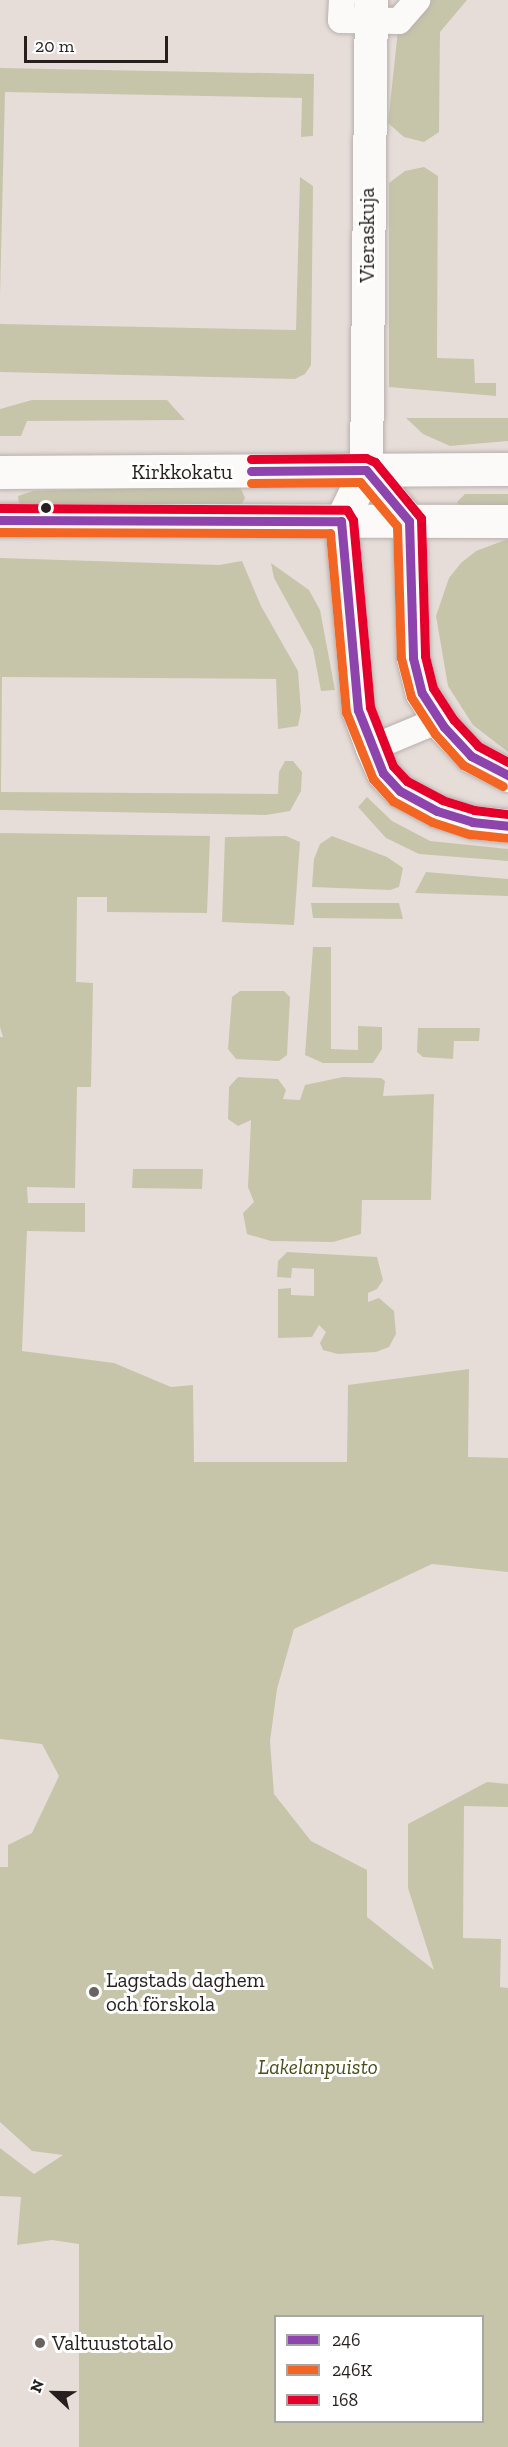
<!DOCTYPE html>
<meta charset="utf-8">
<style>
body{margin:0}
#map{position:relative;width:508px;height:2447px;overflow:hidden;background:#e6ddd9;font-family:"Zilla Slab",serif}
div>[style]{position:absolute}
.green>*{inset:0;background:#c6c5aa}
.roads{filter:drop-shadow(0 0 2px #b8b0ad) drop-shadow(0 0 2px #b8b0ad)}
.lane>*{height:26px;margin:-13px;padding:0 13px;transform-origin:13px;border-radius:13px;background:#fbfaf9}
.street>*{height:33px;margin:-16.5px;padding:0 16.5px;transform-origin:16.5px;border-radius:16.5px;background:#fbfaf9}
.secondary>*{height:33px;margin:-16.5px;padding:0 16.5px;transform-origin:16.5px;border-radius:16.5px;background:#fbfaf9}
.bus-1>*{height:9px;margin:-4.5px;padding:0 4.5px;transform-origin:4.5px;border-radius:4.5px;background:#8e44ad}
.bus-2>*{height:9px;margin:-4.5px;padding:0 4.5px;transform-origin:4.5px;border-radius:4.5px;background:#f26522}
.bus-3>*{height:9px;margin:-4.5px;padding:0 4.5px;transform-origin:4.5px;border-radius:4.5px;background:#e4002b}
.dots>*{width:16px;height:16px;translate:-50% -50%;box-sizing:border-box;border:3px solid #fff;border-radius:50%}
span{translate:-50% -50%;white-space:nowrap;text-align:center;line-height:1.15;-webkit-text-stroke:6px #fff;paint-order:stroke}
.street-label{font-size:21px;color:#261f1d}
.poi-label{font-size:21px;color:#261f1d}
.left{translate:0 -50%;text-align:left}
.park-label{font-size:21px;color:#4a4f1a;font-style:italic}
.legend{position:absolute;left:274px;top:2315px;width:210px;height:108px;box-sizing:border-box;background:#fff;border:2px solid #a8a5a5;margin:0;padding:8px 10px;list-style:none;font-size:18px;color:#261f1d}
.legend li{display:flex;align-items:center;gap:12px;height:30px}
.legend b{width:30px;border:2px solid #a8a5a5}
.north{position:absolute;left:24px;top:2363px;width:60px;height:60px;-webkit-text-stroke:4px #fff;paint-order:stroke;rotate:292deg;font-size:16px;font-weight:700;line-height:24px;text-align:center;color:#261f1d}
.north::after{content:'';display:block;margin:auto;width:21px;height:27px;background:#261f1d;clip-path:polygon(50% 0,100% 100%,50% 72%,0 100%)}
.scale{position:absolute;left:24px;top:36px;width:144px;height:27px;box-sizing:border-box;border:3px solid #261f1d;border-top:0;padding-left:8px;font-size:18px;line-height:21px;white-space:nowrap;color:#261f1d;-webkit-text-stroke:4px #fff;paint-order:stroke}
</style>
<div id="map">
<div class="green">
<div style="clip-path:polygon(417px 0,467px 0,440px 32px,439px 132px,424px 142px,404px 137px,388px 123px,399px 21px)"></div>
<div style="clip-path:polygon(0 68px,314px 74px,313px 136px,301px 137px,302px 98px,5px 92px,0 296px)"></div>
<div style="clip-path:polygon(424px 167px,438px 176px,437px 358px,474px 359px,475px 383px,496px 383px,496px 396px,389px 387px,389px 183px,405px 171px)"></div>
<div style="clip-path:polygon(300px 177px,313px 186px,311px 365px,305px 374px,295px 379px,0 372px,0 324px,296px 330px)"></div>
<div style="clip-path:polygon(32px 400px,167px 400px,185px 420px,27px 421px,21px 436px,0 436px,0 409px)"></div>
<div style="clip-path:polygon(406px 418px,508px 418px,508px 441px,450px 446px,423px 434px)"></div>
<div style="clip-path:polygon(229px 485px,241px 489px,245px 498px,239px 510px,30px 508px,19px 503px,18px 496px,33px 491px)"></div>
<div style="clip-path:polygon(465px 494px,508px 494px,508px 510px,461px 509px,457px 502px)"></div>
<div style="clip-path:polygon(508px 539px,508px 752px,473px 725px,448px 686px,436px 616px,449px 578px,461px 563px,476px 551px)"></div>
<div style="clip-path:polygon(0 558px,219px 565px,242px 561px,261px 606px,298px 671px,301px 711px,298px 726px,278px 729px,276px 679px,2px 677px,1px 792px,278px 794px,279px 772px,285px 761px,293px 761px,302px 772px,301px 791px,290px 811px,266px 815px,0 810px)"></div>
<div style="clip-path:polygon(271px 563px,309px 590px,320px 610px,335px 690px,321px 691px,313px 649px,274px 578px)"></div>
<div style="clip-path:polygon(367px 797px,392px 821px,430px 841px,508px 849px,508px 861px,419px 854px,386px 838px,358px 807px)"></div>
<div style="clip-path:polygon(evenodd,0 833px,210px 836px,207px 913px,107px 912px,107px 897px,77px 897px,76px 982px,93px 983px,91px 1087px,77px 1087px,75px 1188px,27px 1187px,28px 1203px,85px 1203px,85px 1232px,27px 1231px,22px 1351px,114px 1363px,171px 1387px,193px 1385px,194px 1462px,347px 1462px,348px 1385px,469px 1369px,468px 1457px,508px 1458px,508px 1572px,432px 1564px,294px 1629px,277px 1689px,270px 1741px,274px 1794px,311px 1841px,367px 1870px,367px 1917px,434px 1970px,408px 1888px,408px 1824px,487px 1782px,508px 1784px,508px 1807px,464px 1806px,463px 1938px,501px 1939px,500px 1987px,508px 1988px,508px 2447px,79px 2447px,79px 2244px,52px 2240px,17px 2245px,21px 2197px,0 2196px,0 2148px,34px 2174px,63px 2155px,32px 2151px,0 2122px,0 1867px,8px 1867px,8px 1845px,32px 1833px,59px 1776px,42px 1744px,0 1739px,0 1037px,3px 1037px,0 1027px,0 833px,482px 2316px,482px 2422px,276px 2422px,276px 2316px,482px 2316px)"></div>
<div style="clip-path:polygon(286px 836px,300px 842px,294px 925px,222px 922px,225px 837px)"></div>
<div style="clip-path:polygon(332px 836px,387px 857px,403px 868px,399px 887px,390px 890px,312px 887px,314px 859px,320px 844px)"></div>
<div style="clip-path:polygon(426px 872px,508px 879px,508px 896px,415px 893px)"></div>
<div style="clip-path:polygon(311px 903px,399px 903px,403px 919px,313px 918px)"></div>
<div style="clip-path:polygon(313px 947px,331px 947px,331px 1049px,358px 1050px,358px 1026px,382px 1027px,382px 1049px,373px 1063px,323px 1063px,305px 1055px)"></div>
<div style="clip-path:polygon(240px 991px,284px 991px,290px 997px,287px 1055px,279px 1061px,236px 1059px,228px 1049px,232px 997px)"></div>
<div style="clip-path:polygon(418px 1028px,480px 1028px,479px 1041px,454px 1041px,453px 1059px,423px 1057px,417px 1052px)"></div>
<div style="clip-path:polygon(238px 1077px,278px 1079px,286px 1090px,283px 1099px,300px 1100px,305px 1085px,343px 1077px,381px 1078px,385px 1081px,383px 1096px,434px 1094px,431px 1200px,362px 1200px,361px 1234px,333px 1242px,271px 1241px,247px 1234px,243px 1213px,254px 1202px,248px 1187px,251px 1120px,238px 1126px,228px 1119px,229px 1087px)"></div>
<div style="clip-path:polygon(133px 1169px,203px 1169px,202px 1189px,132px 1188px)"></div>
<div style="clip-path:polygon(287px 1252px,377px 1257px,383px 1280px,377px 1289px,368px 1293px,368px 1302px,379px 1298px,394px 1311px,396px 1334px,389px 1347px,376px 1352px,338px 1354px,323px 1350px,320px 1343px,326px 1332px,319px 1325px,312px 1337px,278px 1338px,278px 1289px,291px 1288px,291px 1295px,314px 1296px,314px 1269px,292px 1268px,291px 1278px,277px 1277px,278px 1261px)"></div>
</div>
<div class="roads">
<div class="lane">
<div style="left:342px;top:0;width:20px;rotate:93deg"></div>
<div style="left:341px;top:20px;width:58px;rotate:1deg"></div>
<div style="left:399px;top:21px;width:28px;rotate:-49deg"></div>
<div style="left:372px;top:748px;width:73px;rotate:-22.7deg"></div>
</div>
<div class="street">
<div style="left:366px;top:470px;width:470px;rotate:-89.4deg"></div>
</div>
<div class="secondary">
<div style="left:366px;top:470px;width:57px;rotate:116.1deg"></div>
<div style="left:341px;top:521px;width:190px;rotate:84.9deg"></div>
<div style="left:358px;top:710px;width:40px;rotate:69.8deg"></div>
<div style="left:372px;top:748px;width:27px;rotate:66deg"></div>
<div style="left:383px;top:773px;width:25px;rotate:47deg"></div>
<div style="left:400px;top:791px;width:42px;rotate:28.4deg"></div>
<div style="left:437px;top:811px;width:37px;rotate:17deg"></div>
<div style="left:472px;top:822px;width:36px;rotate:6deg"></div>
<div style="left:366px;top:470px;width:67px;rotate:49.9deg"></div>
<div style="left:409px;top:521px;width:137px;rotate:88.3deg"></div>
<div style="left:413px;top:658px;width:36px;rotate:76deg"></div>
<div style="left:422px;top:693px;width:40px;rotate:57.1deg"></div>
<div style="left:444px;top:727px;width:40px;rotate:47deg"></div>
<div style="left:471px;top:756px;width:42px;rotate:27.2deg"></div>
<div style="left:0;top:472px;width:508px;rotate:-0.34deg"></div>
<div style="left:0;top:520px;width:508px;rotate:0.11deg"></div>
</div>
</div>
<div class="bus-1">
<div style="left:251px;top:471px;width:115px;rotate:-0.5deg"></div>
<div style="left:366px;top:470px;width:67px;rotate:49.9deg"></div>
<div style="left:409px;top:521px;width:137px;rotate:88.3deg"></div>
<div style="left:413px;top:658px;width:36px;rotate:76deg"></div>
<div style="left:422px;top:693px;width:40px;rotate:57.1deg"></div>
<div style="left:444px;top:727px;width:40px;rotate:47deg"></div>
<div style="left:471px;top:756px;width:42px;rotate:27.2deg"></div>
<div style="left:0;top:520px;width:341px;rotate:0.2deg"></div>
<div style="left:341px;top:521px;width:190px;rotate:84.9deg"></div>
<div style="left:358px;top:710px;width:68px;rotate:68.4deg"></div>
<div style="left:383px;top:773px;width:25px;rotate:47deg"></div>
<div style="left:400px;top:791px;width:42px;rotate:28.4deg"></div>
<div style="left:437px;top:811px;width:37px;rotate:17deg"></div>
<div style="left:472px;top:822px;width:36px;rotate:6deg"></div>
</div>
<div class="bus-2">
<div style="left:251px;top:483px;width:109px;rotate:-0.5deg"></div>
<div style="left:360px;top:482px;width:57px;rotate:49.9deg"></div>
<div style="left:397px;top:526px;width:132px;rotate:88.3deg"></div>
<div style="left:401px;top:658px;width:40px;rotate:75.6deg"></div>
<div style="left:411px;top:697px;width:44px;rotate:57deg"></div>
<div style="left:435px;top:734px;width:42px;rotate:47.9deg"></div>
<div style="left:463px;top:765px;width:45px;rotate:27.7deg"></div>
<div style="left:0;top:532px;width:330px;rotate:0.2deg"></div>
<div style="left:330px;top:533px;width:180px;rotate:84.9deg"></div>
<div style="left:346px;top:712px;width:72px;rotate:68.1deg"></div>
<div style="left:373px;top:779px;width:30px;rotate:48deg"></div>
<div style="left:393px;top:801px;width:44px;rotate:28.3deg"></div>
<div style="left:432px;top:822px;width:40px;rotate:18deg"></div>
<div style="left:470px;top:834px;width:37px;rotate:6deg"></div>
</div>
<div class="bus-3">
<div style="left:251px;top:459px;width:115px;rotate:-0.5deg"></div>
<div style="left:366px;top:458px;width:10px;rotate:24deg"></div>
<div style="left:375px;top:462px;width:72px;rotate:50.6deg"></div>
<div style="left:421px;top:518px;width:138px;rotate:88.3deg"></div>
<div style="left:425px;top:656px;width:33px;rotate:76deg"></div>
<div style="left:433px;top:688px;width:38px;rotate:57deg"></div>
<div style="left:454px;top:720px;width:35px;rotate:47deg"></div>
<div style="left:478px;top:746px;width:34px;rotate:28deg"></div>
<div style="left:0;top:508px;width:347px;rotate:0.3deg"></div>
<div style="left:347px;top:510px;width:12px;rotate:59deg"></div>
<div style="left:353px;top:520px;width:188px;rotate:84.8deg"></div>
<div style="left:370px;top:707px;width:63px;rotate:68.7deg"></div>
<div style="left:393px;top:766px;width:21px;rotate:47deg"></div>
<div style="left:407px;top:781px;width:40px;rotate:28deg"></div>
<div style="left:442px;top:800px;width:34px;rotate:17deg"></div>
<div style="left:474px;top:810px;width:34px;rotate:7deg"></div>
</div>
<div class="dots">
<div style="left:46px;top:508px;background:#261f1d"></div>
<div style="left:94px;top:1992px;background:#69625f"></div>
<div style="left:40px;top:2343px;background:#69625f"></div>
</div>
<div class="street-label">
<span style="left:367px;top:235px;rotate:-90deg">Vieraskuja</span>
<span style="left:182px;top:472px">Kirkkokatu</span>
</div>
<div class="poi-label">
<span class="left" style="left:106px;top:1992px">Lagstads daghem<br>och förskola</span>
<span class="left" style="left:52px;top:2343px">Valtuustotalo</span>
</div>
<div class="park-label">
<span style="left:318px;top:2067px">Lakelanpuisto</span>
</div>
<ul class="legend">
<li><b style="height:8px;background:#8e44ad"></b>246</li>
<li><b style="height:8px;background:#f26522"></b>246K</li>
<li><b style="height:8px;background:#e4002b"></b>168</li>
</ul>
<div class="north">N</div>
<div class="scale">20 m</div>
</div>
